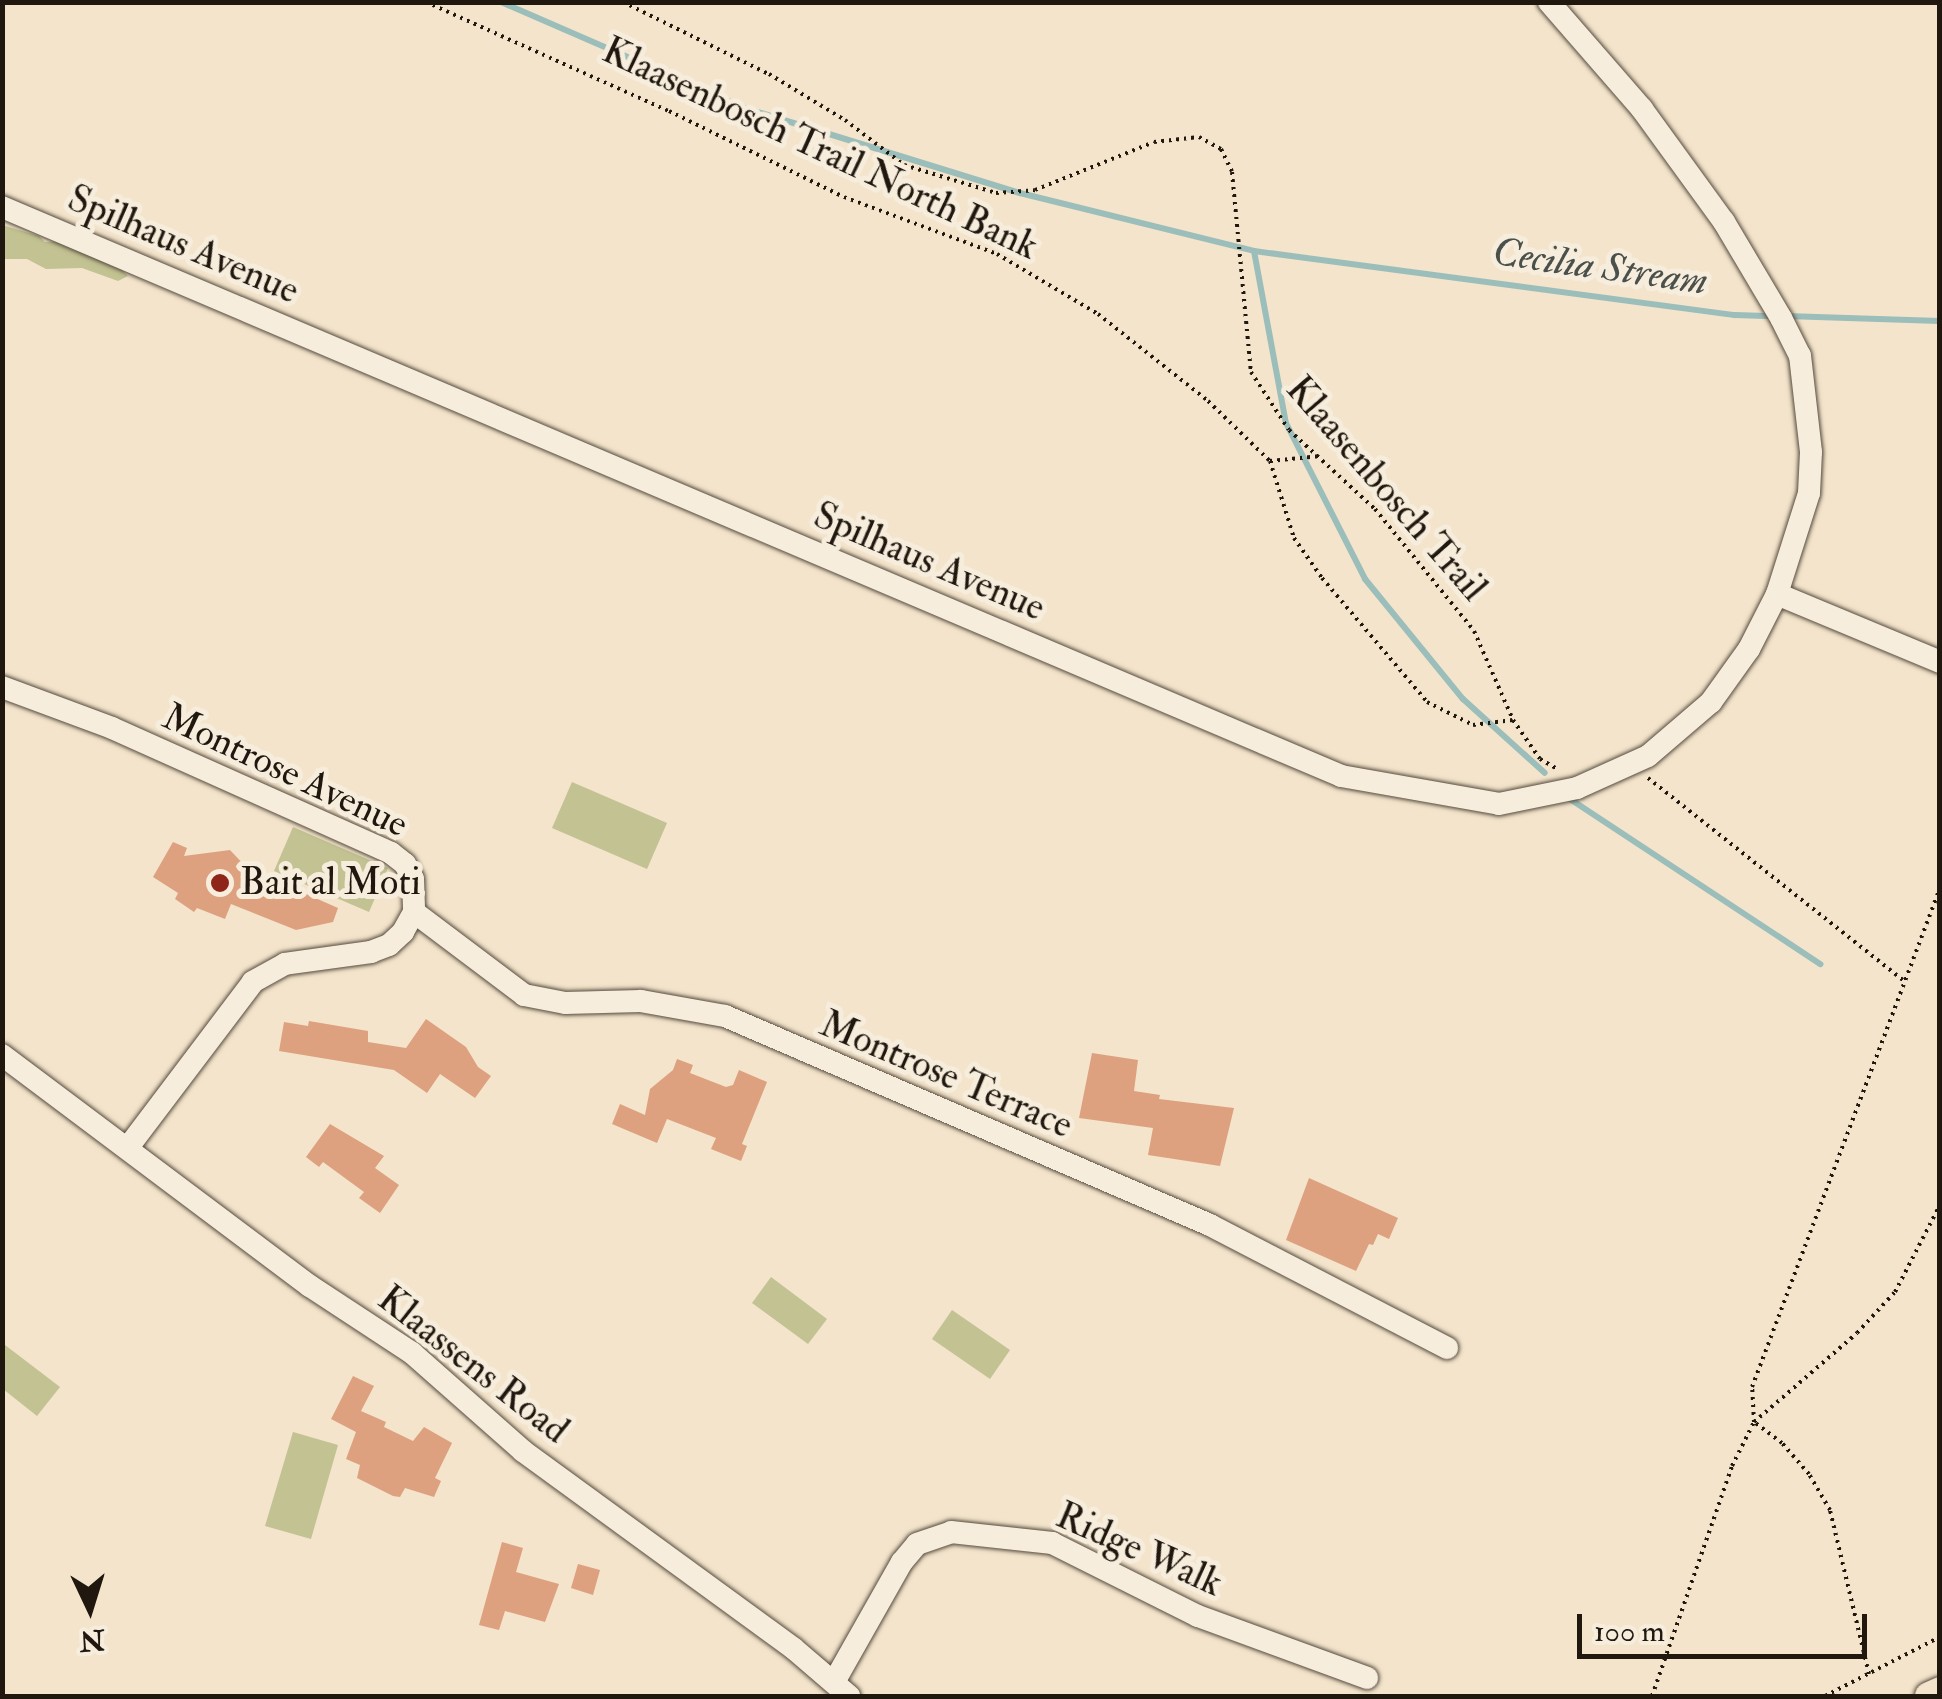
<!DOCTYPE html>
<style>
body{margin:0}
#map{position:relative;width:1942px;height:1699px;overflow:hidden;background:#f3e4cb;font-family:"IM FELL Double Pica",serif}
div>[style]{position:absolute}
.green>*{inset:0;background:#c2c292}
.stream>*{height:6px;margin:-3px;padding:0 3px;transform-origin:3px;border-radius:3px;background:#9bbeba}
.building>*{inset:0;background:#dda17f}
.path>*{height:4px;margin-top:-2px;transform-origin:0;background:repeating-linear-gradient(90deg,#20170e 0 2.5px,transparent 0 7.5px)}
.roads{filter:drop-shadow(0 0 2px #554a3d) drop-shadow(0 0 2px #554a3d)}
.minor>*{height:22px;margin:-11px;padding:0 11px;transform-origin:11px;border-radius:11px;background:#f7eddd}
.major>*{height:28px;margin:-14px;padding:0 14px;transform-origin:14px;border-radius:14px;background:#f3e4cb}
.dots>*{width:28px;height:28px;translate:-50% -50%;box-sizing:border-box;border:5px solid #f7eddd;border-radius:50%}
span{translate:-50% -50%;white-space:nowrap;text-align:center;line-height:1.15;-webkit-text-stroke:10px #f7eddd;paint-order:stroke}
.street-label{font-size:38px;color:#20170e}
.poi-label{font-size:38px;color:#20170e}
.left{translate:0 -50%;text-align:left}
.water-label{font-size:40px;color:#4b514a;font-style:italic}
.frame{position:absolute;inset:0;border:5px solid #20170e;pointer-events:none}
.north{position:absolute;left:40px;top:1559px;width:100px;height:100px;-webkit-text-stroke:8px #f7eddd;paint-order:stroke;rotate:176deg;font-size:28px;font-weight:700;line-height:40px;text-align:center;color:#20170e}
.north::after{content:'';display:block;margin:auto;width:35px;height:45px;background:#20170e;clip-path:polygon(50% 0,100% 100%,50% 72%,0 100%)}
.scale{position:absolute;left:1577px;top:1614px;width:290px;height:45px;box-sizing:border-box;border:5px solid #20170e;border-top:0;padding-left:12px;font-size:30px;line-height:35px;white-space:nowrap;color:#20170e;-webkit-text-stroke:8px #f7eddd;paint-order:stroke}
</style>
<div id="map">
<div class="green">
<div style="clip-path:polygon(2px 225px,39px 236px,45px 242px,66px 241px,118px 266px,128px 276px,118px 281px,82px 268px,46px 269px,27px 259px,3px 259px)"></div>
<div style="clip-path:polygon(572px 782px,667px 823px,647px 869px,552px 828px)"></div>
<div style="clip-path:polygon(293px 827px,388px 868px,369px 912px,274px 871px)"></div>
<div style="clip-path:polygon(771px 1277px,827px 1319px,808px 1344px,752px 1303px)"></div>
<div style="clip-path:polygon(952px 1310px,1010px 1350px,990px 1379px,932px 1339px)"></div>
<div style="clip-path:polygon(5px 1345px,60px 1387px,37px 1416px,3px 1389px)"></div>
<div style="clip-path:polygon(293px 1432px,338px 1445px,311px 1539px,265px 1526px)"></div>
</div>
<div class="stream">
<div style="left:501px;top:2px;width:266px;rotate:23.5deg"></div>
<div style="left:745px;top:108px;width:288px;rotate:17.2deg"></div>
<div style="left:1020px;top:193px;width:241px;rotate:13.9deg"></div>
<div style="left:1254px;top:251px;width:175px;rotate:79.5deg"></div>
<div style="left:1286px;top:423px;width:175px;rotate:63.1deg"></div>
<div style="left:1365px;top:579px;width:155px;rotate:50.8deg"></div>
<div style="left:1463px;top:699px;width:110px;rotate:42.1deg"></div>
<div style="left:1254px;top:251px;width:485px;rotate:7.6deg"></div>
<div style="left:1735px;top:315px;width:38px;rotate:2deg"></div>
<div style="left:1786px;top:316px;width:154px;rotate:1.9deg"></div>
<div style="left:1570px;top:799px;width:300px;rotate:33.4deg"></div>
</div>
<div class="building">
<div style="clip-path:polygon(173px 842px,187px 848px,184px 856px,230px 850px,247px 868px,338px 908px,333px 922px,296px 930px,231px 904px,225px 919px,197px 908px,194px 912px,175px 899px,178px 893px,153px 877px)"></div>
<div style="clip-path:polygon(426px 1019px,466px 1047px,478px 1067px,491px 1076px,475px 1098px,440px 1074px,427px 1093px,394px 1070px,279px 1051px,284px 1022px,308px 1026px,309px 1021px,368px 1031px,368px 1042px,406px 1048px)"></div>
<div style="clip-path:polygon(1092px 1053px,1138px 1060px,1134px 1091px,1160px 1095px,1159px 1099px,1234px 1108px,1220px 1166px,1148px 1155px,1153px 1128px,1079px 1118px)"></div>
<div style="clip-path:polygon(677px 1059px,693px 1065px,690px 1073px,726px 1087px,733px 1085px,739px 1070px,767px 1082px,742px 1144px,747px 1146px,741px 1161px,711px 1149px,716px 1138px,667px 1119px,657px 1143px,612px 1124px,620px 1104px,645px 1115px,650px 1089px,673px 1070px)"></div>
<div style="clip-path:polygon(330px 1124px,384px 1156px,375px 1168px,399px 1185px,380px 1213px,359px 1198px,364px 1192px,323px 1162px,319px 1167px,306px 1157px)"></div>
<div style="clip-path:polygon(1309px 1178px,1398px 1218px,1389px 1239px,1378px 1234px,1373px 1245px,1369px 1244px,1356px 1271px,1286px 1240px)"></div>
<div style="clip-path:polygon(353px 1376px,374px 1386px,361px 1411px,386px 1422px,384px 1427px,413px 1441px,424px 1427px,452px 1443px,435px 1478px,441px 1481px,434px 1497px,405px 1488px,400px 1497px,393px 1496px,357px 1478px,360px 1465px,346px 1459px,356px 1432px,331px 1419px)"></div>
<div style="clip-path:polygon(502px 1542px,523px 1548px,516px 1572px,559px 1584px,545px 1622px,505px 1611px,499px 1630px,479px 1625px)"></div>
<div style="clip-path:polygon(578px 1564px,600px 1570px,593px 1595px,571px 1588px)"></div>
</div>
<div class="path">
<div style="left:426px;top:2px;width:266px;rotate:24.2deg"></div>
<div style="left:669px;top:111px;width:195px;rotate:26.2deg"></div>
<div style="left:844px;top:197px;width:163px;rotate:20.4deg"></div>
<div style="left:997px;top:254px;width:117px;rotate:30.7deg"></div>
<div style="left:1098px;top:314px;width:140px;rotate:38.3deg"></div>
<div style="left:1208px;top:401px;width:86px;rotate:44.1deg"></div>
<div style="left:1270px;top:461px;width:51px;rotate:-5.6deg"></div>
<div style="left:623px;top:2px;width:163px;rotate:26.3deg"></div>
<div style="left:769px;top:74px;width:89px;rotate:31.2deg"></div>
<div style="left:845px;top:120px;width:74px;rotate:37.3deg"></div>
<div style="left:904px;top:165px;width:96px;rotate:16.9deg"></div>
<div style="left:996px;top:193px;width:39px;rotate:-4deg"></div>
<div style="left:1035px;top:190px;width:128px;rotate:-22deg"></div>
<div style="left:1154px;top:142px;width:45px;rotate:-6.3deg"></div>
<div style="left:1199px;top:137px;width:25px;rotate:29deg"></div>
<div style="left:1221px;top:149px;width:25px;rotate:64deg"></div>
<div style="left:1232px;top:172px;width:201px;rotate:84.6deg"></div>
<div style="left:1251px;top:372px;width:69px;rotate:56.8deg"></div>
<div style="left:1289px;top:430px;width:117px;rotate:42.6deg"></div>
<div style="left:1375px;top:509px;width:157px;rotate:50.9deg"></div>
<div style="left:1474px;top:631px;width:97px;rotate:66.3deg"></div>
<div style="left:1513px;top:720px;width:47px;rotate:55.3deg"></div>
<div style="left:1540px;top:759px;width:22px;rotate:30deg"></div>
<div style="left:1270px;top:461px;width:81px;rotate:72.7deg"></div>
<div style="left:1294px;top:538px;width:49px;rotate:55deg"></div>
<div style="left:1322px;top:578px;width:162px;rotate:49.7deg"></div>
<div style="left:1427px;top:702px;width:51px;rotate:26.6deg"></div>
<div style="left:1473px;top:725px;width:40px;rotate:-7.1deg"></div>
<div style="left:1648px;top:778px;width:325px;rotate:38.4deg"></div>
<div style="left:1869px;top:1674px;width:169px;rotate:-103.4deg"></div>
<div style="left:1830px;top:1510px;width:42px;rotate:-120.3deg"></div>
<div style="left:1809px;top:1474px;width:41px;rotate:-131.1deg"></div>
<div style="left:1782px;top:1443px;width:35px;rotate:-143deg"></div>
<div style="left:1754px;top:1422px;width:35px;rotate:-93deg"></div>
<div style="left:1752px;top:1387px;width:533px;rotate:-69.36deg"></div>
<div style="left:1652px;top:1696px;width:244px;rotate:-70.8deg"></div>
<div style="left:1732px;top:1466px;width:49px;rotate:-63.4deg"></div>
<div style="left:1754px;top:1422px;width:136px;rotate:-40.8deg"></div>
<div style="left:1857px;top:1333px;width:56px;rotate:-47.2deg"></div>
<div style="left:1895px;top:1292px;width:98px;rotate:-62.7deg"></div>
<div style="left:1825px;top:1696px;width:129px;rotate:-27.2deg"></div>
</div>
<div class="roads">
<div class="minor">
<div style="left:2px;top:207px;width:1455px;rotate:23.02deg"></div>
<div style="left:1341px;top:776px;width:160px;rotate:10deg"></div>
<div style="left:1499px;top:804px;width:80px;rotate:-11.6deg"></div>
<div style="left:1577px;top:788px;width:78px;rotate:-24.3deg"></div>
<div style="left:1648px;top:756px;width:83px;rotate:-40.6deg"></div>
<div style="left:1711px;top:702px;width:65px;rotate:-54.4deg"></div>
<div style="left:1749px;top:649px;width:62px;rotate:-63deg"></div>
<div style="left:1777px;top:594px;width:106px;rotate:-72.4deg"></div>
<div style="left:1809px;top:493px;width:41px;rotate:-87.2deg"></div>
<div style="left:1811px;top:452px;width:97px;rotate:-96.5deg"></div>
<div style="left:1800px;top:356px;width:42px;rotate:-116.6deg"></div>
<div style="left:1781px;top:318px;width:112px;rotate:-120.7deg"></div>
<div style="left:1724px;top:222px;width:140px;rotate:-126deg"></div>
<div style="left:1642px;top:109px;width:142px;rotate:-131deg"></div>
<div style="left:1777px;top:594px;width:177px;rotate:22.6deg"></div>
<div style="left:2px;top:687px;width:117px;rotate:20.4deg"></div>
<div style="left:112px;top:728px;width:306px;rotate:24.1deg"></div>
<div style="left:391px;top:853px;width:18px;rotate:38deg"></div>
<div style="left:405px;top:864px;width:17px;rotate:62deg"></div>
<div style="left:413px;top:879px;width:33px;rotate:88deg"></div>
<div style="left:414px;top:912px;width:23px;rotate:119deg"></div>
<div style="left:403px;top:932px;width:19px;rotate:137deg"></div>
<div style="left:389px;top:945px;width:19px;rotate:159deg"></div>
<div style="left:371px;top:952px;width:87px;rotate:172.1deg"></div>
<div style="left:285px;top:964px;width:37px;rotate:151deg"></div>
<div style="left:253px;top:982px;width:207px;rotate:127.1deg"></div>
<div style="left:414px;top:912px;width:138px;rotate:37deg"></div>
<div style="left:524px;top:995px;width:42px;rotate:11deg"></div>
<div style="left:565px;top:1003px;width:76px;rotate:-1.5deg"></div>
<div style="left:641px;top:1001px;width:85px;rotate:10.1deg"></div>
<div style="left:725px;top:1016px;width:528px;rotate:23.31deg"></div>
<div style="left:1210px;top:1225px;width:267px;rotate:27.4deg"></div>
<div style="left:2px;top:1055px;width:385px;rotate:36.9deg"></div>
<div style="left:310px;top:1286px;width:122px;rotate:33.3deg"></div>
<div style="left:412px;top:1353px;width:148px;rotate:41.4deg"></div>
<div style="left:523px;top:1451px;width:334px;rotate:36.1deg"></div>
<div style="left:793px;top:1648px;width:74px;rotate:40.6deg"></div>
<div style="left:834px;top:1682px;width:138px;rotate:-60.5deg"></div>
<div style="left:902px;top:1562px;width:23px;rotate:-50deg"></div>
<div style="left:917px;top:1544px;width:36px;rotate:-19deg"></div>
<div style="left:951px;top:1532px;width:102px;rotate:6.2deg"></div>
<div style="left:1052px;top:1543px;width:163px;rotate:26.6deg"></div>
<div style="left:1198px;top:1616px;width:180px;rotate:20.1deg"></div>
</div>
<div class="major">
<div style="left:1929px;top:1696px;width:12px;rotate:-24deg"></div>
</div>
</div>
<div class="dots">
<div style="left:220px;top:883px;background:#8f2418"></div>
</div>
<div class="street-label">
<span style="left:820px;top:149px;rotate:25deg">Klaasenbosch Trail North Bank</span>
<span style="left:183px;top:245px;rotate:23deg">Spilhaus Avenue</span>
<span style="left:1386px;top:489px;rotate:49deg">Klaasenbosch Trail</span>
<span style="left:929px;top:562px;rotate:23deg">Spilhaus Avenue</span>
<span style="left:285px;top:771px;rotate:25deg">Montrose Avenue</span>
<span style="left:946px;top:1075px;rotate:23deg">Montrose Terrace</span>
<span style="left:473px;top:1365px;rotate:38deg">Klaassens Road</span>
<span style="left:1139px;top:1550px;rotate:24deg">Ridge Walk</span>
</div>
<div class="poi-label">
<span class="left" style="left:240px;top:883px">Bait al Moti</span>
</div>
<div class="water-label">
<span style="left:1600px;top:267px;rotate:8deg">Cecilia Stream</span>
</div>
<div class="frame"></div>
<div class="north">N</div>
<div class="scale">100 m</div>
</div>
